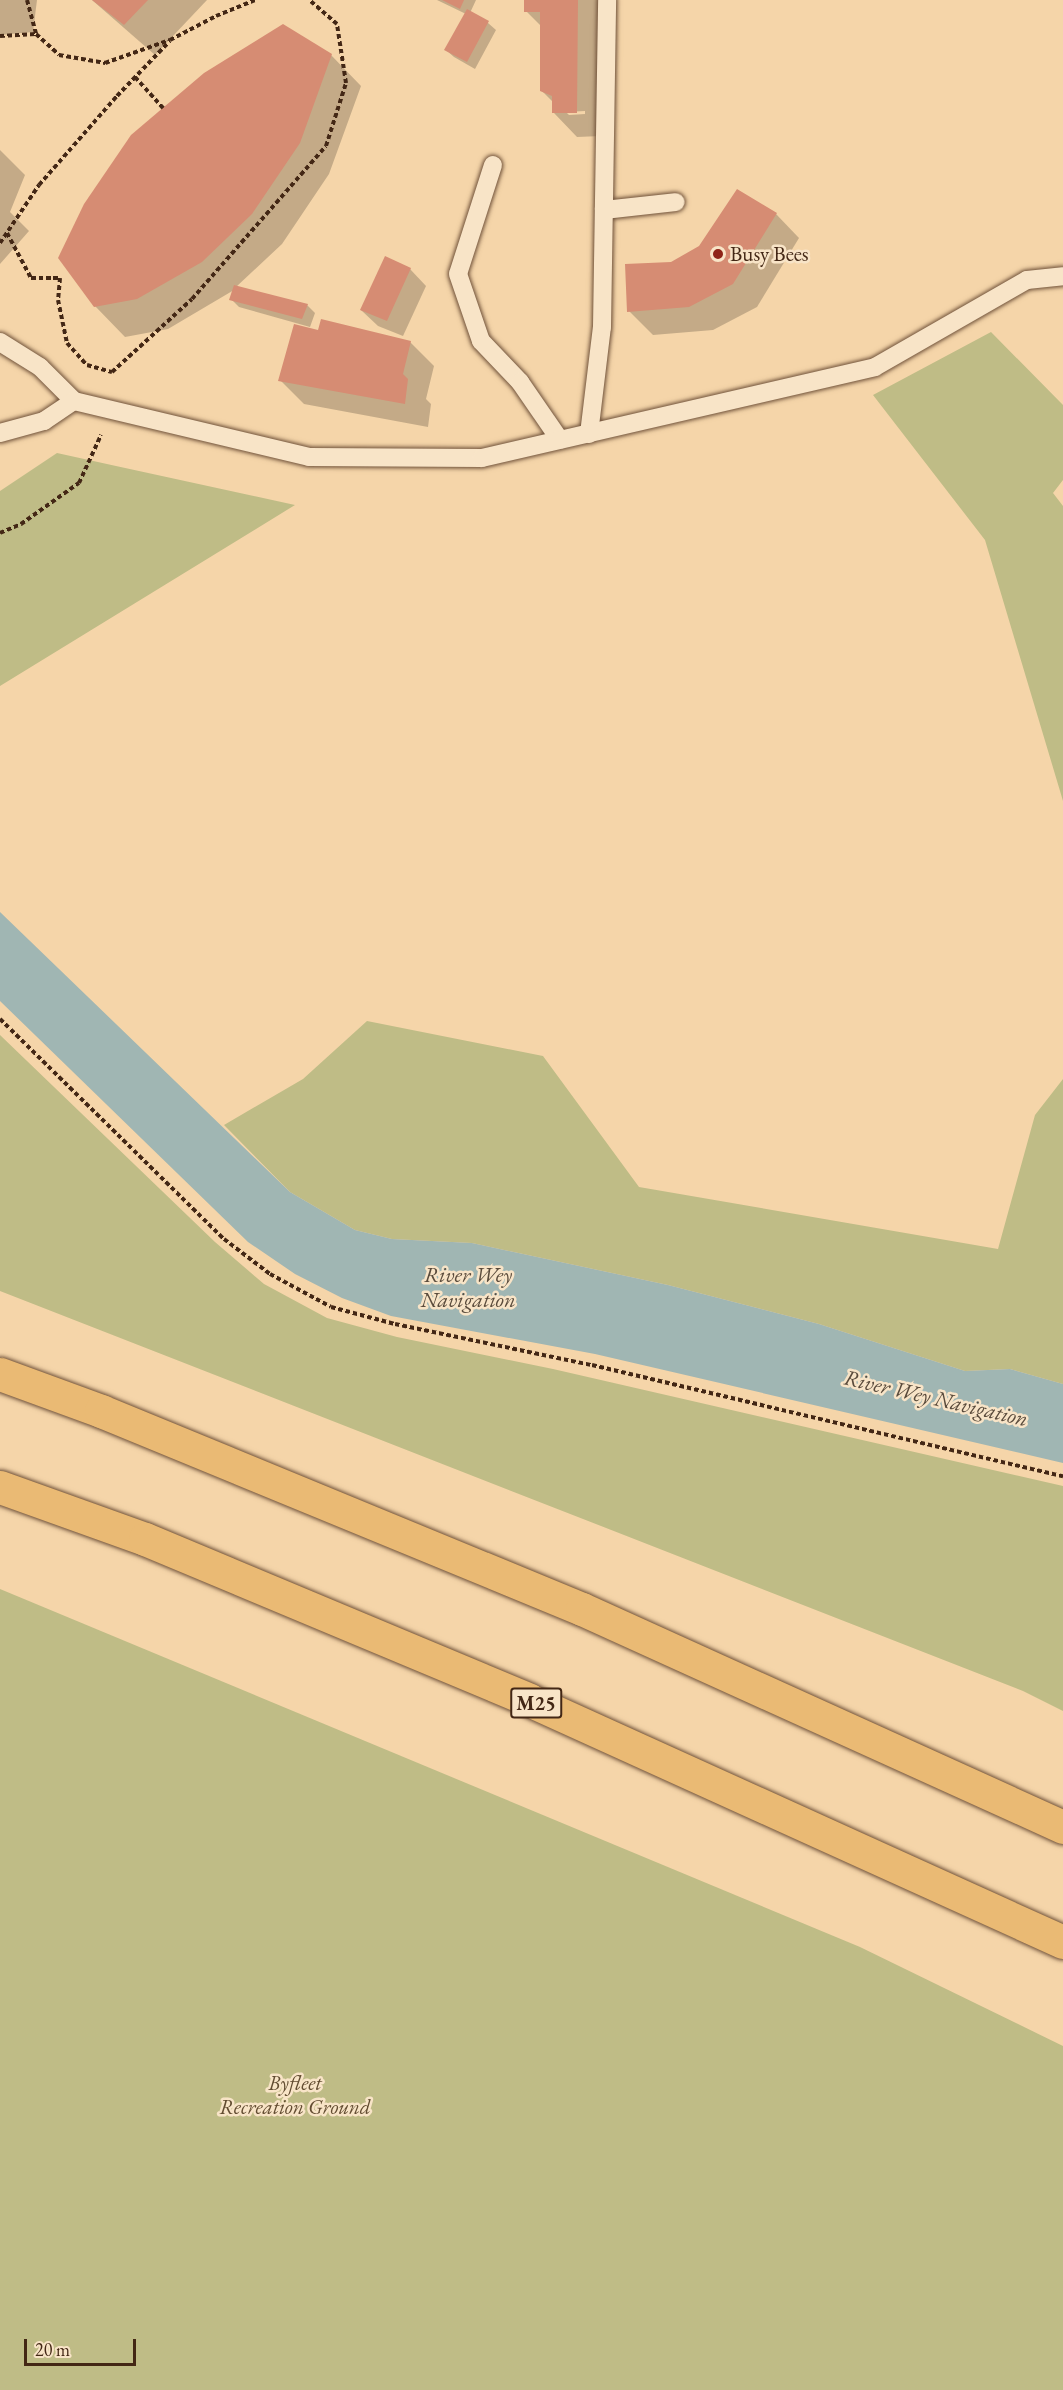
<!DOCTYPE html>
<style>
body{margin:0}
#map{position:relative;width:1063px;height:2390px;overflow:hidden;background:#f5d5a9;font-family:"EB Garamond",serif}
div>[style]{position:absolute}
.green>*{inset:0;background:#bfbc86}
.water>*{inset:0;background:#a0b6b3}
.shadow>*{inset:0;background:#0003}
.building>*{inset:0;background:#d68c73}
.path>*{height:4px;margin-top:-2px;transform-origin:0;background:repeating-linear-gradient(90deg,#432715 0 4.5px,transparent 0 7.5px)}
.roads{filter:drop-shadow(0 0 2px #70523a) drop-shadow(0 0 2px #70523a)}
.lane>*{height:18px;margin:-9px;padding:0 9px;transform-origin:9px;border-radius:9px;background:#f8e4c7}
.highway>*{height:33px;margin:-16.5px;padding:0 16.5px;transform-origin:16.5px;border-radius:16.5px;background:#eaba74}
.dots>*{width:16px;height:16px;translate:-50% -50%;box-sizing:border-box;border:3px solid #f8e4c7;border-radius:50%}
span{translate:-50% -50%;white-space:nowrap;text-align:center;line-height:1.15;-webkit-text-stroke:5px #f8e4c7;paint-order:stroke}
.shield-label span{padding:2px 4px;background:#f8e4c7;border:2px solid;border-radius:4px;-webkit-text-stroke-width:0}
.shield-label{font-size:20px;color:#432715;font-weight:700}
.poi-label{font-size:21px;color:#432715}
.left{translate:0 -50%;text-align:left}
.park-label{font-size:21px;color:#624c31;font-style:italic}
.water-label{font-size:22px;color:#5a4b3c;font-style:italic}
.scale{position:absolute;left:24px;top:2339px;width:112px;height:27px;box-sizing:border-box;border:3px solid #432715;border-top:0;padding-left:8px;font-size:18px;line-height:21px;white-space:nowrap;color:#432715;-webkit-text-stroke:4px #f8e4c7;paint-order:stroke}
</style>
<div id="map">
<div class="green">
<div style="clip-path:polygon(991px 332px,1063px 405px,1063px 480px,1053px 493px,1063px 506px,1063px 801px,985px 540px,873px 395px)"></div>
<div style="clip-path:polygon(57px 453px,116px 466px,295px 505px,0 686px,0 491px)"></div>
<div style="clip-path:polygon(367px 1021px,543px 1056px,639px 1187px,998px 1249px,1035px 1115px,1063px 1079px,1063px 1384px,1010px 1369px,965px 1371px,819px 1324px,668px 1285px,472px 1243px,392px 1239px,355px 1230px,290px 1192px,224px 1125px,303px 1079px)"></div>
<div style="clip-path:polygon(0 1035px,215px 1242px,264px 1284px,327px 1318px,397px 1337px,553px 1369px,1063px 1486px,1063px 1711px,1023px 1691px,0 1291px)"></div>
<div style="clip-path:polygon(0 1589px,860px 1947px,1063px 2046px,1063px 2390px,0 2390px)"></div>
</div>
<div class="water">
<div style="clip-path:polygon(0 912px,290px 1192px,355px 1230px,392px 1239px,472px 1243px,668px 1285px,819px 1324px,965px 1371px,1010px 1369px,1063px 1384px,1063px 1463px,595px 1354px,391px 1316px,342px 1298px,295px 1274px,248px 1242px,0 1001px)"></div>
</div>
<div class="shadow">
<div style="clip-path:polygon(0 0,37px 0,33px 32px,0 35px)"></div>
<div style="clip-path:polygon(92px 0,207px 0,155px 55px)"></div>
<div style="clip-path:polygon(437px 0,476px 0,470px 13px,488px 23px,496px 30px,475px 69px,454px 57px,446px 50px,466px 14px)"></div>
<div style="clip-path:polygon(evenodd,526px 0,601px 0,601px 136px,577px 137px,554px 113px,554px 103px,542px 91px,542px 27px,526px 11px,526px 0,585px 111px,585px 114px,569px 115px,566px 112px,585px 111px)"></div>
<div style="clip-path:polygon(331px 55px,361px 86px,329px 174px,282px 244px,236px 287px,307px 305px,315px 313px,310px 327px,239px 307px,231px 299px,234px 290px,168px 329px,125px 337px,95px 306px)"></div>
<div style="clip-path:polygon(0 150px,25px 175px,10px 212px,29px 231px,0 264px)"></div>
<div style="clip-path:polygon(776px 214px,799px 238px,757px 307px,713px 330px,653px 335px,629px 311px,671px 263px)"></div>
<div style="clip-path:polygon(410px 269px,426px 286px,403px 336px,378px 326px,361px 310px)"></div>
<div style="clip-path:polygon(319px 331px,410px 342px,434px 366px,426px 399px,431px 404px,428px 427px,304px 404px,280px 380px)"></div>
</div>
<div class="building">
<div style="clip-path:polygon(92px 0,148px 0,124px 25px)"></div>
<div style="clip-path:polygon(442px 0,464px 0,460px 9px)"></div>
<div style="clip-path:polygon(524px 0,578px 0,577px 113px,552px 113px,552px 96px,540px 91px,540px 12px,524px 12px)"></div>
<div style="clip-path:polygon(467px 9px,489px 21px,467px 62px,444px 50px)"></div>
<div style="clip-path:polygon(283px 24px,332px 54px,300px 143px,252px 214px,202px 262px,137px 299px,94px 307px,58px 258px,84px 204px,131px 135px,204px 73px)"></div>
<div style="clip-path:polygon(737px 189px,777px 213px,733px 284px,689px 307px,627px 312px,625px 264px,671px 262px,699px 246px)"></div>
<div style="clip-path:polygon(385px 256px,411px 268px,387px 321px,360px 310px)"></div>
<div style="clip-path:polygon(234px 285px,308px 304px,302px 319px,229px 300px)"></div>
<div style="clip-path:polygon(321px 319px,411px 341px,403px 374px,408px 379px,405px 404px,278px 381px,294px 324px,318px 330px)"></div>
</div>
<div class="path">
<div style="left:27px;top:0;width:35px;rotate:75deg"></div>
<div style="left:36px;top:34px;width:31px;rotate:42deg"></div>
<div style="left:59px;top:55px;width:47px;rotate:9.9deg"></div>
<div style="left:105px;top:63px;width:69px;rotate:-19.5deg"></div>
<div style="left:170px;top:40px;width:52px;rotate:-27.6deg"></div>
<div style="left:216px;top:16px;width:42px;rotate:-22.3deg"></div>
<div style="left:0;top:36px;width:36px;rotate:-3deg"></div>
<div style="left:135px;top:77px;width:42px;rotate:47.9deg"></div>
<div style="left:7px;top:233px;width:51px;rotate:61.9deg"></div>
<div style="left:31px;top:278px;width:29px"></div>
<div style="left:60px;top:278px;width:22px;rotate:95deg"></div>
<div style="left:58px;top:300px;width:44px;rotate:78.2deg"></div>
<div style="left:67px;top:343px;width:30px;rotate:48deg"></div>
<div style="left:87px;top:365px;width:26px;rotate:16deg"></div>
<div style="left:112px;top:372px;width:108px;rotate:-42.4deg"></div>
<div style="left:192px;top:299px;width:203px;rotate:-48.8deg"></div>
<div style="left:326px;top:146px;width:66px;rotate:-72.4deg"></div>
<div style="left:346px;top:83px;width:60px;rotate:-98.7deg"></div>
<div style="left:337px;top:24px;width:37px;rotate:-139deg"></div>
<div style="left:0;top:243px;width:70px;rotate:-56.1deg"></div>
<div style="left:39px;top:185px;width:118px;rotate:-48.8deg"></div>
<div style="left:117px;top:96px;width:76px;rotate:-46.1deg"></div>
<div style="left:0;top:533px;width:23px;rotate:-23deg"></div>
<div style="left:21px;top:524px;width:71px;rotate:-35.3deg"></div>
<div style="left:79px;top:483px;width:53px;rotate:-65.4deg"></div>
<div style="left:0;top:1019px;width:314px;rotate:44.5deg"></div>
<div style="left:224px;top:1239px;width:58px;rotate:37.3deg"></div>
<div style="left:270px;top:1274px;width:69px;rotate:28.4deg"></div>
<div style="left:331px;top:1307px;width:66px;rotate:14.9deg"></div>
<div style="left:395px;top:1324px;width:201px;rotate:11.8deg"></div>
<div style="left:592px;top:1365px;width:484px;rotate:13.3deg"></div>
</div>
<div class="roads">
<div class="lane">
<div style="left:493px;top:165px;width:114px;rotate:107.8deg"></div>
<div style="left:458px;top:274px;width:71px;rotate:71.1deg"></div>
<div style="left:481px;top:341px;width:57px;rotate:46.4deg"></div>
<div style="left:520px;top:382px;width:70px;rotate:55.4deg"></div>
<div style="left:604px;top:210px;width:72px;rotate:-6.3deg"></div>
<div style="left:0;top:342px;width:47px;rotate:32deg"></div>
<div style="left:40px;top:367px;width:48px;rotate:45deg"></div>
<div style="left:74px;top:401px;width:242px;rotate:13.4deg"></div>
<div style="left:309px;top:457px;width:173px;rotate:0.3deg"></div>
<div style="left:482px;top:458px;width:403px;rotate:-13deg"></div>
<div style="left:875px;top:367px;width:175px;rotate:-29.8deg"></div>
<div style="left:1027px;top:280px;width:36px;rotate:-6deg"></div>
<div style="left:0;top:433px;width:46px;rotate:-15.3deg"></div>
<div style="left:44px;top:421px;width:36px;rotate:-34deg"></div>
<div style="left:589px;top:434px;width:108px;rotate:-83.1deg"></div>
<div style="left:602px;top:327px;width:327px;rotate:-89.1deg"></div>
</div>
<div class="highway">
<div style="left:0;top:1374px;width:108px;rotate:20.1deg"></div>
<div style="left:101px;top:1411px;width:520px;rotate:22.37deg"></div>
<div style="left:582px;top:1609px;width:528px;rotate:24.38deg"></div>
<div style="left:0;top:1487px;width:154px;rotate:19.7deg"></div>
<div style="left:145px;top:1539px;width:416px;rotate:22.7deg"></div>
<div style="left:529px;top:1700px;width:586px;rotate:24.38deg"></div>
</div>
</div>
<div class="dots">
<div style="left:718px;top:254px;background:#8f2418"></div>
</div>
<div class="shield-label">
<span style="left:536px;top:1703px">M25</span>
</div>
<div class="poi-label">
<span class="left" style="left:730px;top:254px">Busy Bees</span>
</div>
<div class="park-label">
<span style="left:295px;top:2095px">Byfleet<br>Recreation Ground</span>
</div>
<div class="water-label">
<span style="left:468px;top:1287px">River Wey<br>Navigation</span>
<span style="left:936px;top:1398px;rotate:13deg">River Wey Navigation</span>
</div>
<div class="scale">20 m</div>
</div>
